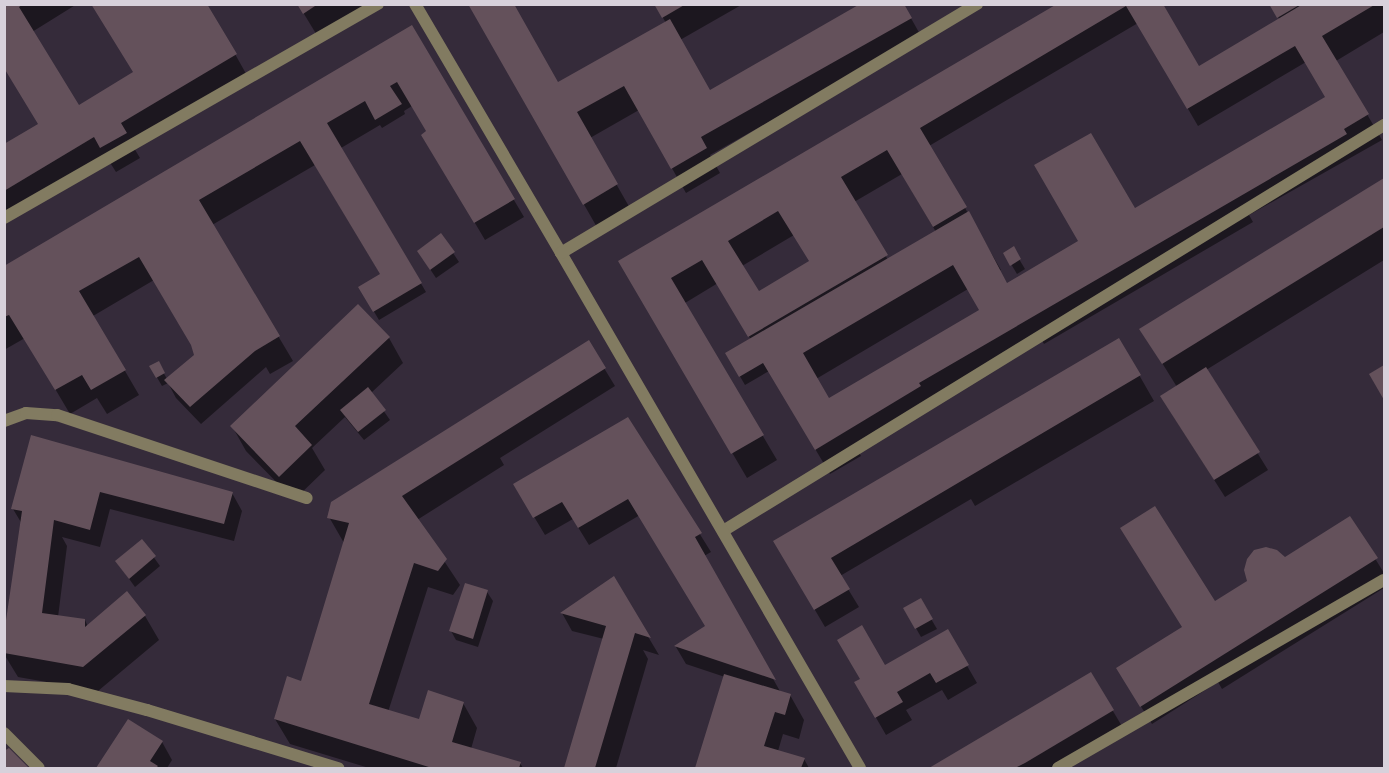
<!DOCTYPE html>
<style>
body{margin:0}
#map{position:relative;width:1389px;height:773px;overflow:hidden;background:#352b3a;font-family:"Sofia Sans Condensed",sans-serif}
div>[style]{position:absolute}
.shadow>*{inset:0;background:#0007}
.building>*{inset:0;background:#64515b}
.service>*{height:12px;margin:-6px;padding:0 6px;transform-origin:6px;border-radius:6px;background:#827b61}
.minor>*{height:12px;margin:-6px;padding:0 6px;transform-origin:6px;border-radius:6px;background:#827b61}
span{translate:-50% -50%;white-space:nowrap;text-align:center;line-height:1.15;-webkit-text-stroke:6px #1a161c;paint-order:stroke}
.frame{position:absolute;inset:0;border:6px solid #d8d1db;pointer-events:none}
</style>
<div id="map">
<div class="shadow">
<div style="clip-path:polygon(4px 4px,77px 4px,32px 32px,79px 107px,235px 54px,249px 79px,134px 148px,140px 158px,116px 172px,109px 161px,4px 224px,4px 146px,40px 125px)"></div>
<div style="clip-path:polygon(298px 4px,373px 4px,318px 37px)"></div>
<div style="clip-path:polygon(655px 4px,743px 4px,680px 40px,710px 92px,903px 4px,921px 36px,710px 155px,720px 173px,686px 193px,639px 110px,590px 138px,631px 210px,598px 229px,526px 103px,666px 23px)"></div>
<div style="clip-path:polygon(evenodd,1060px 4px,1162px 4px,1198px 68px,1280px 20px,1270px 4px,1384px 4px,1384px 32px,1336px 61px,1382px 140px,1249px 215px,1253px 222px,1044px 344px,1040px 337px,856px 447px,861px 456px,830px 474px,769px 371px,745px 385px,727px 354px,751px 340px,718px 283px,685px 303px,777px 460px,747px 478px,620px 262px,1060px 4px,1138px 23px,1198px 126px,1306px 62px,1326px 97px,1012px 295px,998px 271px,1001px 270px,929px 146px,1138px 23px,1060px 4px,902px 174px,936px 232px,888px 260px,854px 202px,902px 174px,1060px 4px,794px 235px,811px 262px,759px 294px,742px 266px,794px 235px,1060px 4px,968px 289px,981px 310px,836px 413px,816px 379px,968px 289px)"></div>
<div style="clip-path:polygon(411px 27px,524px 217px,485px 240px,423px 135px,428px 133px,412px 106px,404px 111px,405px 114px,382px 128px,380px 125px,341px 148px,426px 292px,379px 320px,360px 288px,381px 275px,315px 165px,212px 225px,293px 361px,270px 374px,266px 367px,201px 424px,176px 398px,168px 383px,162px 386px,151px 367px,158px 363px,167px 379px,195px 356px,193px 346px,154px 280px,93px 316px,139px 395px,107px 414px,97px 398px,70px 414px,25px 338px,4px 350px,4px 268px)"></div>
<div style="clip-path:polygon(1384px 179px,1384px 260px,1206px 370px,1268px 470px,1225px 497px,1172px 414px,1177px 387px,1141px 329px)"></div>
<div style="clip-path:polygon(441px 235px,459px 262px,436px 278px,424px 260px)"></div>
<div style="clip-path:polygon(1013px 249px,1025px 269px,1017px 274px,1005px 254px)"></div>
<div style="clip-path:polygon(389px 338px,403px 363px,371px 393px,390px 420px,364px 440px,345px 417px,312px 448px,325px 470px,294px 500px,246px 451px,232px 426px)"></div>
<div style="clip-path:polygon(1119px 340px,1154px 401px,975px 506px,971px 499px,840px 576px,859px 607px,825px 627px,775px 542px)"></div>
<div style="clip-path:polygon(588px 342px,615px 386px,500px 458px,504px 465px,417px 520px,460px 585px,453px 595px,428px 587px,388px 712px,420px 721px,463px 703px,477px 728px,471px 749px,520px 763px,523px 768px,369px 768px,290px 744px,275px 719px,302px 683px,344px 543px,329px 517px)"></div>
<div style="clip-path:polygon(628px 419px,711px 552px,704px 556px,781px 693px,790px 695px,804px 720px,799px 739px,783px 734px,778px 751px,804px 759px,809px 768px,696px 768px,725px 677px,686px 664px,676px 647px,707px 627px,640px 515px,589px 545px,573px 519px,545px 535px,515px 485px)"></div>
<div style="clip-path:polygon(32px 437px,232px 493px,242px 511px,234px 541px,110px 509px,100px 547px,62px 537px,67px 546px,58px 617px,85px 620px,88px 627px,145px 616px,159px 640px,98px 691px,18px 677px,4px 654px,22px 524px,13px 509px)"></div>
<div style="clip-path:polygon(1350px 518px,1384px 573px,1384px 588px,1222px 689px,1218px 682px,1152px 724px,1128px 686px,1183px 628px,1215px 603px)"></div>
<div style="clip-path:polygon(142px 541px,160px 566px,135px 587px,117px 562px)"></div>
<div style="clip-path:polygon(613px 578px,659px 655px,643px 650px,648px 659px,616px 768px,565px 768px,604px 639px,572px 631px,562px 613px)"></div>
<div style="clip-path:polygon(487px 592px,493px 601px,478px 647px,456px 640px,451px 631px)"></div>
<div style="clip-path:polygon(920px 600px,937px 629px,921px 637px,905px 609px)"></div>
<div style="clip-path:polygon(947px 631px,977px 683px,948px 700px,942px 690px,906px 710px,912px 720px,886px 735px,856px 683px)"></div>
<div style="clip-path:polygon(1091px 674px,1123px 728px,1055px 768px,932px 768px)"></div>
<div style="clip-path:polygon(128px 721px,162px 742px,172px 760px,167px 768px,98px 768px)"></div>
</div>
<div class="building">
<div style="clip-path:polygon(4px 4px,23px 4px,19px 7px,79px 105px,133px 72px,91px 4px,207px 4px,237px 54px,121px 123px,127px 133px,100px 148px,94px 137px,4px 191px,4px 144px,38px 124px,4px 68px)"></div>
<div style="clip-path:polygon(297px 4px,318px 4px,303px 14px)"></div>
<div style="clip-path:polygon(468px 4px,514px 4px,558px 82px,670px 19px,710px 90px,860px 4px,904px 4px,912px 18px,701px 137px,707px 148px,671px 169px,624px 86px,577px 112px,618px 184px,583px 205px)"></div>
<div style="clip-path:polygon(654px 4px,686px 4px,662px 18px)"></div>
<div style="clip-path:polygon(evenodd,1057px 4px,1163px 4px,1199px 66px,1303px 4px,1376px 4px,1322px 36px,1369px 114px,1344px 129px,1347px 134px,919px 383px,921px 386px,815px 450px,763px 363px,739px 377px,725px 353px,969px 211px,1007px 283px,1078px 241px,1034px 165px,1091px 133px,1135px 208px,1325px 97px,1295px 46px,1187px 109px,1126px 6px,920px 128px,967px 207px,933px 227px,887px 150px,841px 177px,888px 255px,748px 337px,702px 260px,671px 278px,764px 435px,731px 454px,618px 261px,1057px 4px,778px 211px,809px 261px,759px 291px,728px 241px,778px 211px,1057px 4px,953px 265px,979px 310px,829px 398px,803px 353px,953px 265px)"></div>
<div style="clip-path:polygon(1269px 4px,1301px 4px,1277px 18px)"></div>
<div style="clip-path:polygon(412px 25px,515px 199px,474px 223px,421px 135px,426px 131px,397px 82px,390px 86px,402px 104px,375px 120px,365px 101px,327px 123px,422px 283px,373px 312px,358px 287px,380px 274px,300px 141px,199px 200px,280px 336px,255px 351px,190px 407px,164px 380px,194px 355px,191px 345px,139px 257px,79px 291px,126px 370px,91px 390px,82px 375px,55px 390px,9px 315px,4px 317px,4px 266px)"></div>
<div style="clip-path:polygon(1384px 178px,1384px 227px,1162px 364px,1139px 329px)"></div>
<div style="clip-path:polygon(441px 233px,455px 252px,430px 270px,417px 251px)"></div>
<div style="clip-path:polygon(1014px 246px,1021px 259px,1010px 266px,1003px 253px)"></div>
<div style="clip-path:polygon(358px 304px,390px 337px,295px 426px,312px 445px,279px 477px,230px 426px)"></div>
<div style="clip-path:polygon(1119px 338px,1141px 375px,831px 558px,850px 589px,814px 610px,773px 541px)"></div>
<div style="clip-path:polygon(589px 340px,606px 368px,402px 496px,447px 559px,438px 571px,414px 563px,369px 704px,419px 719px,428px 690px,464px 702px,452px 742px,521px 762px,519px 768px,432px 768px,274px 719px,287px 676px,301px 681px,349px 523px,327px 518px,331px 502px)"></div>
<div style="clip-path:polygon(159px 361px,165px 373px,156px 378px,149px 366px)"></div>
<div style="clip-path:polygon(1384px 365px,1384px 400px,1369px 374px)"></div>
<div style="clip-path:polygon(1206px 367px,1260px 452px,1214px 480px,1160px 396px)"></div>
<div style="clip-path:polygon(368px 387px,386px 410px,358px 432px,340px 410px)"></div>
<div style="clip-path:polygon(628px 417px,702px 533px,695px 537px,776px 680px,674px 646px,705px 626px,628px 499px,578px 528px,562px 502px,533px 518px,513px 484px)"></div>
<div style="clip-path:polygon(31px 435px,233px 492px,224px 524px,100px 492px,90px 530px,54px 520px,42px 613px,85px 619px,85px 627px,127px 591px,146px 615px,83px 667px,4px 653px,4px 634px,22px 511px,11px 509px)"></div>
<div style="clip-path:polygon(1155px 506px,1215px 601px,1247px 581px,1244px 570px,1247px 559px,1254px 550px,1266px 547px,1277px 550px,1285px 557px,1350px 516px,1378px 558px,1140px 707px,1116px 668px,1182px 627px,1120px 528px)"></div>
<div style="clip-path:polygon(142px 539px,156px 556px,129px 579px,115px 561px)"></div>
<div style="clip-path:polygon(614px 576px,651px 638px,635px 633px,595px 768px,564px 768px,606px 626px,560px 613px)"></div>
<div style="clip-path:polygon(465px 583px,488px 590px,473px 639px,449px 631px)"></div>
<div style="clip-path:polygon(921px 598px,933px 619px,915px 629px,903px 608px)"></div>
<div style="clip-path:polygon(862px 625px,885px 665px,948px 629px,969px 665px,936px 683px,930px 673px,897px 692px,903px 702px,875px 718px,854px 682px,860px 679px,837px 640px)"></div>
<div style="clip-path:polygon(1091px 672px,1114px 710px,1025px 763px,1015px 768px,929px 768px)"></div>
<div style="clip-path:polygon(724px 674px,791px 694px,785px 715px,775px 712px,764px 746px,805px 758px,801px 768px,695px 768px)"></div>
<div style="clip-path:polygon(128px 719px,163px 741px,150px 761px,158px 766px,156px 768px,96px 768px)"></div>
<div style="clip-path:polygon(9px 748px,29px 768px,4px 768px,4px 751px)"></div>
</div>
<div class="service">
<div style="left:4px;top:421px;width:23px;rotate:-20deg"></div>
<div style="left:26px;top:413px;width:31px;rotate:4deg"></div>
<div style="left:57px;top:415px;width:263px;rotate:18.4deg"></div>
</div>
<div class="minor">
<div style="left:415px;top:4px;width:289px;rotate:59.6deg"></div>
<div style="left:4px;top:218px;width:431px;rotate:-29.8deg"></div>
<div style="left:723px;top:531px;width:776px;rotate:-31.56deg"></div>
<div style="left:4px;top:686px;width:64px;rotate:2.7deg"></div>
<div style="left:68px;top:689px;width:82px;rotate:14.9deg"></div>
<div style="left:147px;top:710px;width:200px;rotate:16.9deg"></div>
<div style="left:4px;top:733px;width:49px;rotate:45deg"></div>
<div style="left:860px;top:768px;width:596px;rotate:-120.14deg"></div>
<div style="left:561px;top:253px;width:485px;rotate:-30.9deg"></div>
<div style="left:1058px;top:768px;width:376px;rotate:-30deg"></div>
</div>
<div class="frame"></div>
</div>
